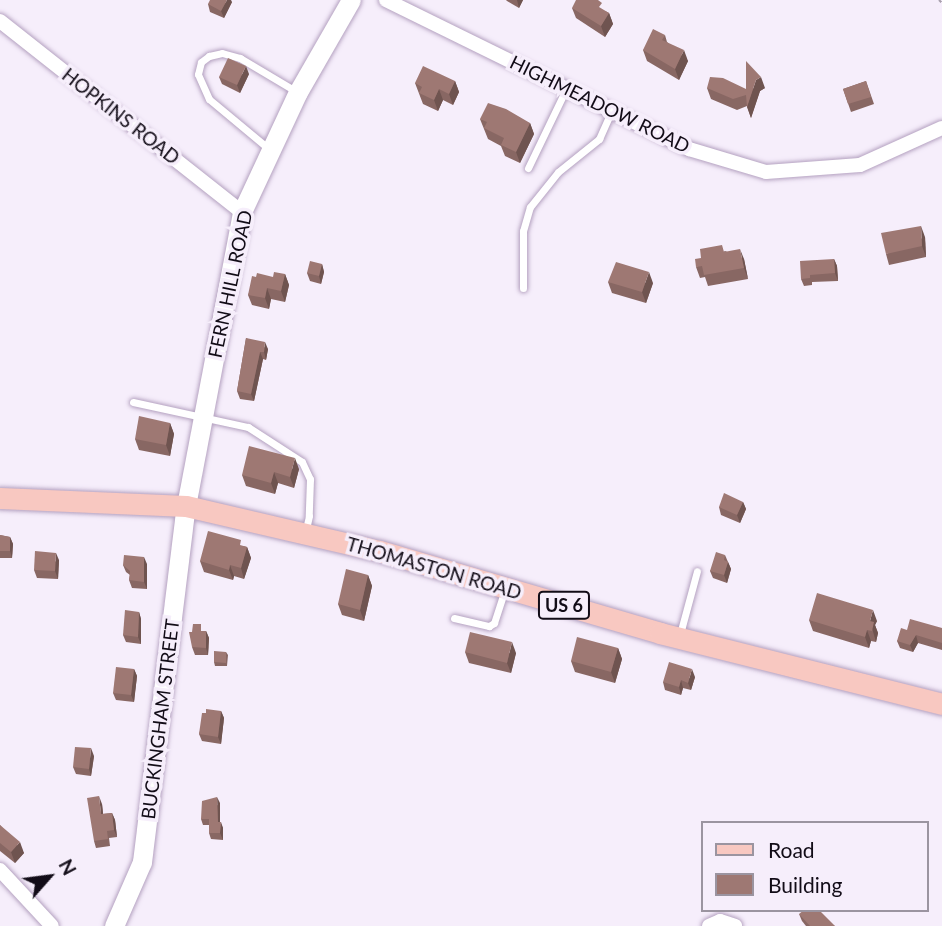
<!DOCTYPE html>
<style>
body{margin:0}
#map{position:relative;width:942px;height:926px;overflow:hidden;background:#f6eefb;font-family:Lato,sans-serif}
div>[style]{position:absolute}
.path>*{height:2px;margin-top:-1px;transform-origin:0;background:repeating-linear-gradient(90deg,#a8a0ad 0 3.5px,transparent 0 8.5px)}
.roads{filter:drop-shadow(0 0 2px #b4a1c0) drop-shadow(0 0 2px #b4a1c0)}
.lane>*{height:7px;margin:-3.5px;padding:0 3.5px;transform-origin:3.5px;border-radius:3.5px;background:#fff}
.street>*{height:14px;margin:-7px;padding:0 7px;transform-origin:7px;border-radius:7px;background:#fff}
.secondary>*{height:19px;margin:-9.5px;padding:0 9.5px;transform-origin:9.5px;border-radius:9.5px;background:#fff}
.primary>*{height:21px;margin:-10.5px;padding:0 10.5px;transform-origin:10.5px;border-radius:10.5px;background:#f8c8c1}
.wall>*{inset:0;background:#886763}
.shaded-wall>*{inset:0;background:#6f5450}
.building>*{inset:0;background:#9e7873}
span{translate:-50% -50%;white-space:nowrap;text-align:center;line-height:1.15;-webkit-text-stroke:7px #f6eefb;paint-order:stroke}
.shield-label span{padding:2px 5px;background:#f6eefb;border:2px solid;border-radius:5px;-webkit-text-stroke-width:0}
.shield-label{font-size:18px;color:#120c17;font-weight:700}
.street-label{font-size:19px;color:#120c17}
.legend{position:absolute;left:701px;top:821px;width:228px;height:91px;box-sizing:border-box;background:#f6eefb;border:2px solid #9b94a0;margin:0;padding:9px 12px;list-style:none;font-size:21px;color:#120c17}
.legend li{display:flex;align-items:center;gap:14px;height:35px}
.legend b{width:35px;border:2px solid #9b94a0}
.north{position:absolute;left:14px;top:842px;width:70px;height:70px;-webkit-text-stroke:5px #f6eefb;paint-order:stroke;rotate:62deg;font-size:19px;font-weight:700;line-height:28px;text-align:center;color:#120c17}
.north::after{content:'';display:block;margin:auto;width:24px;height:32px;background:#120c17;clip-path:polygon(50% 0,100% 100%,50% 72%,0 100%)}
</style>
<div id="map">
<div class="path">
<div style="left:939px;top:0;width:4px;rotate:45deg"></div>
</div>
<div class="roads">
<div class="lane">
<div style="left:269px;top:149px;width:78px;rotate:-140.2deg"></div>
<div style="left:209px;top:99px;width:27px;rotate:-114deg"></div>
<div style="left:198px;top:74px;width:12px;rotate:-76deg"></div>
<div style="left:201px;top:62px;width:10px;rotate:-37deg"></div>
<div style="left:209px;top:56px;width:13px;rotate:-13deg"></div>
<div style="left:222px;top:53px;width:19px;rotate:16deg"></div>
<div style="left:240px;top:58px;width:66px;rotate:30.8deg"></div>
<div style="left:528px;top:168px;width:88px;rotate:-64.3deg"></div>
<div style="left:523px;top:288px;width:57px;rotate:-90deg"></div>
<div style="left:523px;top:231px;width:25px;rotate:-74deg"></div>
<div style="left:530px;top:207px;width:45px;rotate:-51.3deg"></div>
<div style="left:558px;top:172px;width:53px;rotate:-38.8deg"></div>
<div style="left:599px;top:139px;width:30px;rotate:-66deg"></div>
<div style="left:133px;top:402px;width:118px;rotate:12.3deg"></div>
<div style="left:248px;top:427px;width:64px;rotate:32.9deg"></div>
<div style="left:302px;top:462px;width:19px;rotate:65deg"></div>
<div style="left:310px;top:479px;width:37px;rotate:92deg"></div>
<div style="left:309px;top:516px;width:17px;rotate:103deg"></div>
<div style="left:454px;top:618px;width:36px;rotate:13deg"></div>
<div style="left:489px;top:626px;width:6px;rotate:-31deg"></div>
<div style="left:494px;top:623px;width:36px;rotate:-72deg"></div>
<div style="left:680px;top:634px;width:65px;rotate:-74.9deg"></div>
</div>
<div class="street">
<div style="left:386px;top:0;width:338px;rotate:26.2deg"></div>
<div style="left:689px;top:149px;width:80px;rotate:16.6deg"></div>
<div style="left:766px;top:172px;width:94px;rotate:-4.3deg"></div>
<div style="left:860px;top:165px;width:90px;rotate:-24.3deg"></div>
<div style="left:0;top:21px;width:308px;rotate:38.3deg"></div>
<div style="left:0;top:870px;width:76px;rotate:47.1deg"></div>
<div style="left:709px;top:926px;width:12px;rotate:-24deg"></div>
<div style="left:720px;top:921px;width:16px;rotate:18deg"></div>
</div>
<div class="secondary">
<div style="left:114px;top:926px;width:70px;rotate:-66.4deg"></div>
<div style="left:142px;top:862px;width:359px;rotate:-83deg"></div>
<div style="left:186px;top:506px;width:299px;rotate:-79.2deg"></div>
<div style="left:242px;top:212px;width:132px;rotate:-65deg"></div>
<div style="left:298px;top:92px;width:106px;rotate:-60.1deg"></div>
</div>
<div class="primary">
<div style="left:0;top:498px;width:186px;rotate:2.5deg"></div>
<div style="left:186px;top:506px;width:199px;rotate:13.1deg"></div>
<div style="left:380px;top:551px;width:292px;rotate:16.3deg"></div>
<div style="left:660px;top:633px;width:291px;rotate:14.1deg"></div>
</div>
</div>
<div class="wall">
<div style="clip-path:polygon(506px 0,523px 0,519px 8px,507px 1px)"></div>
<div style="clip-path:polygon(232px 2px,224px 18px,210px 12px,208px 4px)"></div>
<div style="clip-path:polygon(572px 8px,605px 11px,609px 13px,613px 24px,605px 37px,576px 18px)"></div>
<div style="clip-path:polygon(665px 35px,667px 42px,688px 61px,679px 80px,647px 61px,643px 50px)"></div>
<div style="clip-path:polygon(249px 74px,240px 93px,222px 84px,219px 77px)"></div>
<div style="clip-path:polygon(455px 81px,459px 92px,453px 105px,443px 100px,438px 111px,423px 104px,415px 83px)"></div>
<div style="clip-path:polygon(866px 81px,874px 104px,851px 112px,843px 89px)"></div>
<div style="clip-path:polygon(707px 88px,746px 89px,765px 88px,760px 91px,751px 118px,747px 106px,737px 110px,711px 99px)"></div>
<div style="clip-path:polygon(480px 119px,530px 123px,534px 134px,520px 163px,505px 156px,501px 146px,488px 139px)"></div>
<div style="clip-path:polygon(925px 237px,926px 257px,889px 265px,886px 254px)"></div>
<div style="clip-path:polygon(725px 251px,744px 259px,748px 279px,708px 286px,705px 277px,700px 278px,696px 267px)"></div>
<div style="clip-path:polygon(834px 259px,837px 266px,838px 281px,812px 282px,812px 285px,804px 286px,801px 279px)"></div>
<div style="clip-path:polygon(322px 264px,324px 272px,321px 284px,310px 281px,307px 273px)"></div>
<div style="clip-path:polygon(285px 274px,289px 285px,285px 302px,271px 299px,269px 309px,252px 305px,248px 295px,256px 277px,273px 277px)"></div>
<div style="clip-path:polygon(608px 282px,653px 283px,646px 303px,612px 293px)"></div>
<div style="clip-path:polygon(246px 338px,268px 349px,266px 360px,263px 359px,254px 401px,240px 399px,237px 391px)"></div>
<div style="clip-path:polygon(170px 423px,174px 434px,170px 456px,139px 450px,135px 439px)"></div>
<div style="clip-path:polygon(299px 469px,294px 488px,278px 483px,275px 494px,246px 486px,242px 475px)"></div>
<div style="clip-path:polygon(743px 502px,746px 509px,740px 523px,721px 515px,719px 507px)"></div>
<div style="clip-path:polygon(0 535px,10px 537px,13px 544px,12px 558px,0 558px)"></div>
<div style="clip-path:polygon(243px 546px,247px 547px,251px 558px,244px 579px,234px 576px,233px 580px,204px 572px,200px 561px)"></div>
<div style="clip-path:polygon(725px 555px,731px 569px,727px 583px,713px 578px,710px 571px)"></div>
<div style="clip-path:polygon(59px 560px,58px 579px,37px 578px,34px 570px)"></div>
<div style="clip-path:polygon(147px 564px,147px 589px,132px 588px,129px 580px,130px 575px,126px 572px,123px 565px)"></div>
<div style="clip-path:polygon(368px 575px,372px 586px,364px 621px,342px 615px,338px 604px)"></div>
<div style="clip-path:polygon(139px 612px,141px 619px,141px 644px,126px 642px,123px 635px)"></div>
<div style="clip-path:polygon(809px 620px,877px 621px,875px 625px,878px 633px,876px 642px,871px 641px,869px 648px,813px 631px)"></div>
<div style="clip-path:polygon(942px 628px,942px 650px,918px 643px,913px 652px,900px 648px,897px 641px,907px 630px)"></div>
<div style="clip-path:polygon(204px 631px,206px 631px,209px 638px,208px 655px,195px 655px,192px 647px)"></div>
<div style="clip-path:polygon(618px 648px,622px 659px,615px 683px,575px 672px,571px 661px)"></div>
<div style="clip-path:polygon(226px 652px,228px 655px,227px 666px,215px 666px,214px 662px)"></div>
<div style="clip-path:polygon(465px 652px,516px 653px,511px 673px,469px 663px)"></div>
<div style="clip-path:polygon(134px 669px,137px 676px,134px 702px,116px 700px,113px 693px)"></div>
<div style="clip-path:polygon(695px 677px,691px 690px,683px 688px,681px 695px,665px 690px,663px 682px)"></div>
<div style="clip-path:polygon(221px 711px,224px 718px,221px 744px,202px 741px,199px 734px,206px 713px)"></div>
<div style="clip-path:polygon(94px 756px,91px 776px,76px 774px,73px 767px)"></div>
<div style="clip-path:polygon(220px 803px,220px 822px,223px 828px,223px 840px,211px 839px,209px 833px,209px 825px,203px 825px,201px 819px)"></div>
<div style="clip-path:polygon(102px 804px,103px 814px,112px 813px,115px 820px,117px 837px,109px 838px,110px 846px,96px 848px,94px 841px)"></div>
<div style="clip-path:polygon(0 825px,24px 853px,15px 863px,0 851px)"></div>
<div style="clip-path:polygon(799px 914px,835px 926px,806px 926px,802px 921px)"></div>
</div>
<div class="shaded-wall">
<div style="clip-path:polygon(227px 0,231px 0,232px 2px,224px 18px,221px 11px)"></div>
<div style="clip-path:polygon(517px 0,523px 0,519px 8px)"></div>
<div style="clip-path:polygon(609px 13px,613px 24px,605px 37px,601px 26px)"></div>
<div style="clip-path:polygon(684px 50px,688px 61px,679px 80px,675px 69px)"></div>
<div style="clip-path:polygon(246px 66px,249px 74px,240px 93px,237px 85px)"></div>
<div style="clip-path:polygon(761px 77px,765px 88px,760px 91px,751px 118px,747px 107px,756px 80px)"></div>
<div style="clip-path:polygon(455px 81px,459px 92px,453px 105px,449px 94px)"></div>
<div style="clip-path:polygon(439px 89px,443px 100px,438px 111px,434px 100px)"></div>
<div style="clip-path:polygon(530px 123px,534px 134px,520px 163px,516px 152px)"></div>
<div style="clip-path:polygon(921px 226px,925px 237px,926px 257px,922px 246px)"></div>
<div style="clip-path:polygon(740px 249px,744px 259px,748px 279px,744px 268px)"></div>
<div style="clip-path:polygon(834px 259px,837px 266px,838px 281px,835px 273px)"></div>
<div style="clip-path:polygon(322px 264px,324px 272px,321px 284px,319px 276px)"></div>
<div style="clip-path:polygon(649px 272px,653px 283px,646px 303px,642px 292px)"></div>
<div style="clip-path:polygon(285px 274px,289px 285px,285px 302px,281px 291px)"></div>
<div style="clip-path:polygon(267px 288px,271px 299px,269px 309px,265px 298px)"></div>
<div style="clip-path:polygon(265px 342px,268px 349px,266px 360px,264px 352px)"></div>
<div style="clip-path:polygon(260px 352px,263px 359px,254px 401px,251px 394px)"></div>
<div style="clip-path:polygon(170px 423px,174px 434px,170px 456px,166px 445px)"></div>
<div style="clip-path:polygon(295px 458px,299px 469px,294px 488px,290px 477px)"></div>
<div style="clip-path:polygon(274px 472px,278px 483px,275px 494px,271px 483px)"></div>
<div style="clip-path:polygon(743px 502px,746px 509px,740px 523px,737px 515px)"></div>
<div style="clip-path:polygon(10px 537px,13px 544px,12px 558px,10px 551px)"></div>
<div style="clip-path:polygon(247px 547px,251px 558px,244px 579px,241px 568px)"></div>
<div style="clip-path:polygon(56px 553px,59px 560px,58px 579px,55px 571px)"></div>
<div style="clip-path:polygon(144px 557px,147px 564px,147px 589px,144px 582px)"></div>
<div style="clip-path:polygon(728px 562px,731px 569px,727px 583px,724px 575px)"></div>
<div style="clip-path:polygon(230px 565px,234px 576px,233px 580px,229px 570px)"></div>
<div style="clip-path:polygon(368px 575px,372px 586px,364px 621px,360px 610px)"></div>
<div style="clip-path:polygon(873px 610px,877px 621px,875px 625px,878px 633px,876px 642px,870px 621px)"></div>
<div style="clip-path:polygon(139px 612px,141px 619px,141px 644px,138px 637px)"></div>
<div style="clip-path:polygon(867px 630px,871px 641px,869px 648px,865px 637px)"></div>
<div style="clip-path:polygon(206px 631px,209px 638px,208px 655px,206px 648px)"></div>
<div style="clip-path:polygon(916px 635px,918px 643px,913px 652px,910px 645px)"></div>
<div style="clip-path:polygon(512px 642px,516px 653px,511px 673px,507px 663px)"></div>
<div style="clip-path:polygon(618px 648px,622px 659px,615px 683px,611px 672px)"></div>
<div style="clip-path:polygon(134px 669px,137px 676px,134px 702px,131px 695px)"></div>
<div style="clip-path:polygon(692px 669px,695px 677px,691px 690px,688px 683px)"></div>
<div style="clip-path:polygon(681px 680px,683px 688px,681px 695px,679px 687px)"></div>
<div style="clip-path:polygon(221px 711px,224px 718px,221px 744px,218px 737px)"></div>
<div style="clip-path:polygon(91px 748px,94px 756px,91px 776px,89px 769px)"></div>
<div style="clip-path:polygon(99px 796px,102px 804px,104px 822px,101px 814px)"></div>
<div style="clip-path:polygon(217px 797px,220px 803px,220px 828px,218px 822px)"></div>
<div style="clip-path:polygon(112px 813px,115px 820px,117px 837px,114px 830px)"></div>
<div style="clip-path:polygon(221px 822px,223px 828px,223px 840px,220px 833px)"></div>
<div style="clip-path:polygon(20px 842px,24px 853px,15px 863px,11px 852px)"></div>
</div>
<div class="building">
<div style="clip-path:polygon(210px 0,227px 0,221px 11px,208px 4px)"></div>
<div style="clip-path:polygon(576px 0,598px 0,602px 3px,599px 7px,609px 13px,601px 26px,572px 8px)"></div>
<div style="clip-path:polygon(653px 29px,665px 35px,662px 40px,684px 50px,675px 69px,643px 50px)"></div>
<div style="clip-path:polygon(228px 58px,246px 66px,237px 85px,219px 77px)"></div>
<div style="clip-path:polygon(746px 61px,761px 77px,756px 80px,747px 107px,746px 95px,733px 99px,707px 88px,710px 77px,723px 78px,746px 89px)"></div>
<div style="clip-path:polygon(423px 66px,455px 81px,449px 94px,439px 89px,434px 100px,419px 93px,422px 87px,415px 83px)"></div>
<div style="clip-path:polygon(866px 81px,871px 97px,848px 104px,843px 89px)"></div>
<div style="clip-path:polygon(488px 103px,506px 109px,530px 123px,516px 152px,501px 145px,504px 138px,484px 128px,487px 122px,480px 119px)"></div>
<div style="clip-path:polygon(921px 226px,922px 246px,886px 254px,881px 233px)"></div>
<div style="clip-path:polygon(722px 245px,724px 252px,740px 249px,744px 268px,704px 275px,702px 266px,696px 267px,695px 259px,701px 258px,700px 249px)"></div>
<div style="clip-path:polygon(834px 259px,835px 273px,810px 275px,810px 278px,801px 279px,800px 261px)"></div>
<div style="clip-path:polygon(310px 261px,322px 264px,319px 276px,307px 273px)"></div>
<div style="clip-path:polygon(616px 262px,649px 272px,642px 292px,608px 282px)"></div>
<div style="clip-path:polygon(274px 272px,285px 274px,281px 291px,267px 288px,265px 298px,248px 295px,252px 276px,256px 277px,257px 273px,273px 277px)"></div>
<div style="clip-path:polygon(246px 338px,265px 342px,264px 352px,260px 352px,251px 394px,237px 391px)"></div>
<div style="clip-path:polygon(139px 416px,170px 423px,166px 445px,135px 439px)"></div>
<div style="clip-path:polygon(249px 446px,295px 458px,290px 477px,274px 472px,271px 483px,242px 475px)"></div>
<div style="clip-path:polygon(724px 493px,743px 502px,737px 515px,719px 507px)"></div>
<div style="clip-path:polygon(208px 531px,241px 540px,240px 545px,247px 547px,241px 568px,230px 565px,229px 570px,200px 561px)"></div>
<div style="clip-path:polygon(0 535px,10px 537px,10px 551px,0 551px)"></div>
<div style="clip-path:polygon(35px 551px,56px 553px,55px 571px,34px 570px)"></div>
<div style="clip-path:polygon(716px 552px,725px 555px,724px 560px,728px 562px,724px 575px,710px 571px)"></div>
<div style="clip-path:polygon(124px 555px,144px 557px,144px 582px,129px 580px,130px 571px,123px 565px)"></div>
<div style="clip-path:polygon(346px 569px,368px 575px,360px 610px,338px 604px)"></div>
<div style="clip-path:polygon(817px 593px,873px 610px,870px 621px,874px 622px,872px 631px,867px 630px,865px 637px,809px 620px)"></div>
<div style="clip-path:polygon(125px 610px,139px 612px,138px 637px,123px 635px)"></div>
<div style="clip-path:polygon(910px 619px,942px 628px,942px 643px,916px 635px,910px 645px,897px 641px,901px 628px,907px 630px)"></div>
<div style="clip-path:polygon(193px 624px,201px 624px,201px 631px,206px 631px,206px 648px,192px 647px,189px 632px,192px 632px)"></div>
<div style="clip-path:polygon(470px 632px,512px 642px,507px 663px,465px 652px)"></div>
<div style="clip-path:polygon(577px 637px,618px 648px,611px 672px,571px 661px)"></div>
<div style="clip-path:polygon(214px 651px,226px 652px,226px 663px,214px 662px)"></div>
<div style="clip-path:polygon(669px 662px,692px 669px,688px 683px,681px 680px,679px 687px,663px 682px)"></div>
<div style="clip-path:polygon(116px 667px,134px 669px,131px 695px,113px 693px)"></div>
<div style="clip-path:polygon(206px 709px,221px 711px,218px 737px,199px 734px,202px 713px,206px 713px)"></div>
<div style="clip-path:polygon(75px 747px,91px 748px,89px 769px,73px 767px)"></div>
<div style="clip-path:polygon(99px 796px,101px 814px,112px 813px,114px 830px,107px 831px,108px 839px,94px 841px,87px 798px)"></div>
<div style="clip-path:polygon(217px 797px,218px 822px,221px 822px,220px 833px,209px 833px,209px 819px,201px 819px,202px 801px)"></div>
<div style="clip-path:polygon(0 825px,20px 842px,11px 852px,0 843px)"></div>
<div style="clip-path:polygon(804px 910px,819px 910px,835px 926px,810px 926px,799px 914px)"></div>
</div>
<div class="shield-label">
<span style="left:564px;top:605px">US 6</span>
</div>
<div class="street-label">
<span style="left:600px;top:104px;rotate:26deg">HIGHMEADOW ROAD</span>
<span style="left:121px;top:116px;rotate:38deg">HOPKINS ROAD</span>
<span style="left:230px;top:284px;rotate:-78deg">FERN HILL ROAD</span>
<span style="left:434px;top:568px;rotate:16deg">THOMASTON ROAD</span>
<span style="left:160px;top:719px;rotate:-83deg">BUCKINGHAM STREET</span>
</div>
<ul class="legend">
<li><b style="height:9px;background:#f8c8c1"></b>Road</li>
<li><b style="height:19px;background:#9e7873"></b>Building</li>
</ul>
<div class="north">N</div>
</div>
